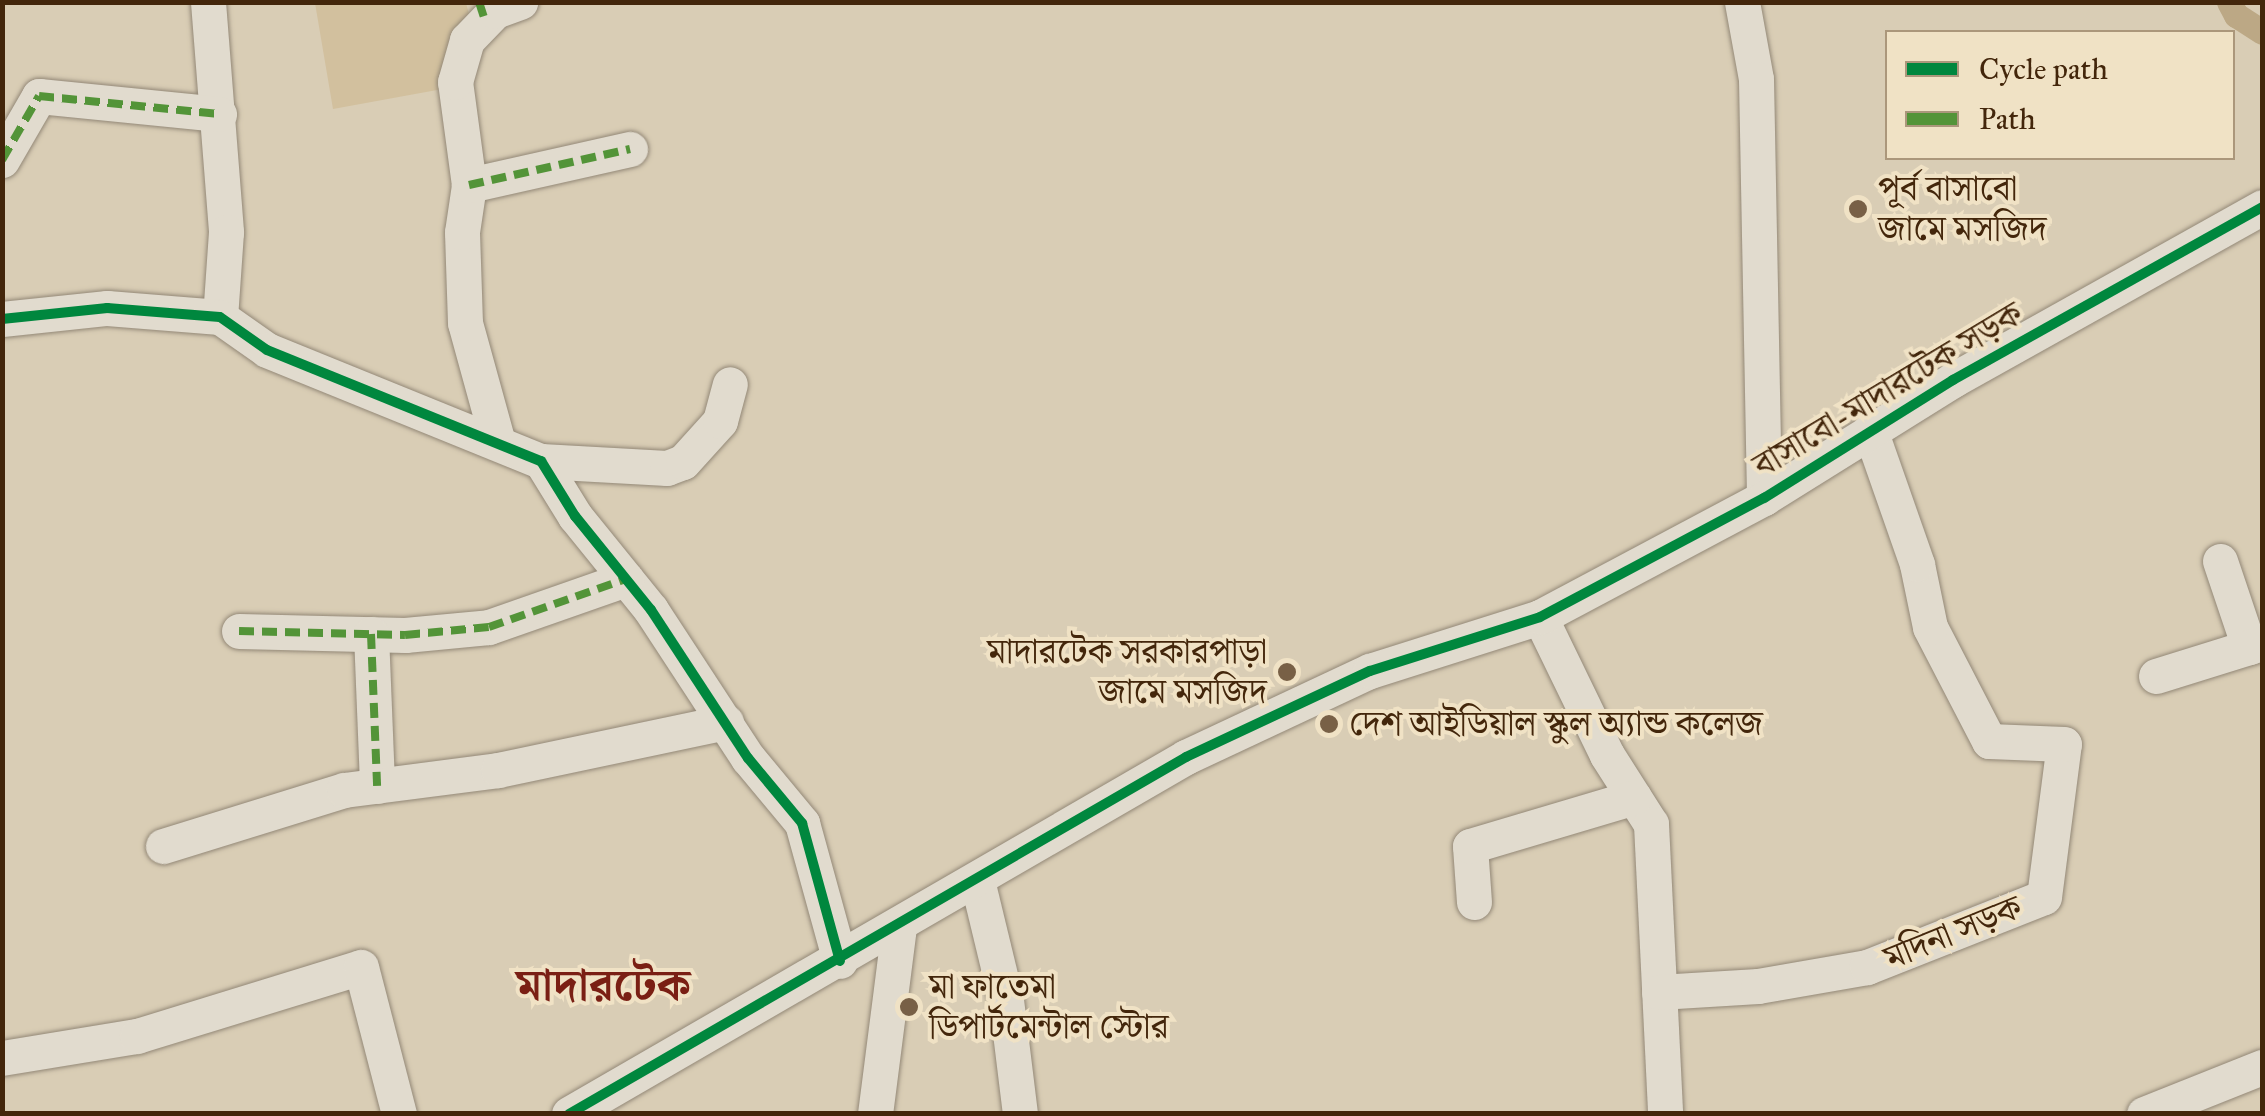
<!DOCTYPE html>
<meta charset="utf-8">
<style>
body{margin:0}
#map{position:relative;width:2265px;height:1116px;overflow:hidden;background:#d9cdb5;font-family:"IM FELL Great Primer","Noto Serif Bengali",serif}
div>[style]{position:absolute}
.green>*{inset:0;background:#d2c09e}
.canal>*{height:25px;margin:-12.5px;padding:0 12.5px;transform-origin:12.5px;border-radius:12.5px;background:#bca885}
.roads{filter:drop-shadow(0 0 2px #938877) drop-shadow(0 0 2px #938877)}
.minor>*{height:35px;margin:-17.5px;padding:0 17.5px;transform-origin:17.5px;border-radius:17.5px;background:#e1dbce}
.quiet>*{height:8px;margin-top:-4px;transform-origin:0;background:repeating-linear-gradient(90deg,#539438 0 15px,transparent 0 23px)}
.cycleway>*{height:10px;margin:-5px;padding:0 5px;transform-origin:5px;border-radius:5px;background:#00873e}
.dots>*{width:28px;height:28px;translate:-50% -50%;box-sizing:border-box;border:5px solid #f0e2c5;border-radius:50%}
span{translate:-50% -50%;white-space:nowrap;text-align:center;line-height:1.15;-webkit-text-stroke:8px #f0e2c5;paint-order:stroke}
.poi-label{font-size:35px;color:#43260b}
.left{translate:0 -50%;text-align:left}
.right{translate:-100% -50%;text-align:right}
.street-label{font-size:35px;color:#43260b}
.district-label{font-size:45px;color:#7a1f14;font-weight:700}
.frame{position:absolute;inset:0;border:5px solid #43260b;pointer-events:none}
.legend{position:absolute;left:1885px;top:30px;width:350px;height:130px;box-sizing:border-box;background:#f0e2c5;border:2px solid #ab977b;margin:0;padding:12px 18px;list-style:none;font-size:30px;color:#43260b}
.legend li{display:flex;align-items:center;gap:20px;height:50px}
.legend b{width:50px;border:2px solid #ab977b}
</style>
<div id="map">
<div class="green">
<div style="clip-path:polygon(315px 3px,466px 3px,470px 18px,448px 88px,333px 109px)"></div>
</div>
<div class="canal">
<div style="left:2229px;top:2px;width:15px;rotate:62deg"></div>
<div style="left:2236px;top:15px;width:31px;rotate:33deg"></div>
</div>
<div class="roads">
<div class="minor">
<div style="left:208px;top:2px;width:231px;rotate:85.5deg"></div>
<div style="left:226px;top:232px;width:85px;rotate:94deg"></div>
<div style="left:1742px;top:2px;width:78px;rotate:79.7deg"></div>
<div style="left:1756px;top:79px;width:419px;rotate:88.9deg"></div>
<div style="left:2px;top:160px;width:74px;rotate:-60deg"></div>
<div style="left:39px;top:96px;width:181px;rotate:5.7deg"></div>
<div style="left:469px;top:185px;width:165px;rotate:-12.6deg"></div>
<div style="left:2px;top:319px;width:106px;rotate:-6deg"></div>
<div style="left:107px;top:308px;width:113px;rotate:4.6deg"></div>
<div style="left:220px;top:317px;width:57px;rotate:35.1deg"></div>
<div style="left:267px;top:350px;width:296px;rotate:22.1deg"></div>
<div style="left:541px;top:461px;width:65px;rotate:58.3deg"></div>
<div style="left:575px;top:516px;width:121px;rotate:51deg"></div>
<div style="left:651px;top:610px;width:177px;rotate:56.8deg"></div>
<div style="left:748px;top:758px;width:85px;rotate:50.3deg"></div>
<div style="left:802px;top:823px;width:143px;rotate:74.6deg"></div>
<div style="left:497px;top:439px;width:120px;rotate:-105.4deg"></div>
<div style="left:465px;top:323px;width:91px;rotate:-91.9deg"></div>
<div style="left:462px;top:232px;width:48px;rotate:-81.5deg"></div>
<div style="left:469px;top:185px;width:104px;rotate:-97.7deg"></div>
<div style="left:455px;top:82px;width:44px;rotate:-74.1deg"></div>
<div style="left:467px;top:40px;width:40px;rotate:-46deg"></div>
<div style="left:495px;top:11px;width:27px;rotate:-20deg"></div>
<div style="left:541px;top:461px;width:126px;rotate:3.2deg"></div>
<div style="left:667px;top:468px;width:17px;rotate:-21deg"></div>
<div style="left:683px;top:462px;width:55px;rotate:-47.9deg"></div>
<div style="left:720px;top:421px;width:38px;rotate:-75deg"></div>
<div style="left:2220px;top:561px;width:91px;rotate:71.4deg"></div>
<div style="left:1540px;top:617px;width:153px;rotate:64.1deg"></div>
<div style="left:1607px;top:755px;width:82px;rotate:57.5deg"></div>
<div style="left:1651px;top:824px;width:290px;rotate:87.2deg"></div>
<div style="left:239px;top:631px;width:166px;rotate:1.4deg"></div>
<div style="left:405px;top:635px;width:84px;rotate:-5.4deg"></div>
<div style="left:489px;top:627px;width:145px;rotate:-19.3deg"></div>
<div style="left:371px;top:634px;width:152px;rotate:87.7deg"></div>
<div style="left:2156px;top:676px;width:111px;rotate:-17.3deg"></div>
<div style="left:163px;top:846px;width:189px;rotate:-17.2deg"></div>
<div style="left:344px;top:790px;width:155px;rotate:-7.4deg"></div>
<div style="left:498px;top:770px;width:233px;rotate:-11.9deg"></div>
<div style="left:977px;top:880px;width:123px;rotate:76.4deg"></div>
<div style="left:1006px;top:1000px;width:115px;rotate:83deg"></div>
<div style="left:1474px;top:902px;width:56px;rotate:-94.1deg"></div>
<div style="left:1470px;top:846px;width:171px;rotate:-16.6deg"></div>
<div style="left:1659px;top:992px;width:99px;rotate:-3.5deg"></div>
<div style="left:1758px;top:986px;width:111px;rotate:-9.9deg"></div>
<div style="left:1867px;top:967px;width:190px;rotate:-21.6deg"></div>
<div style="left:2044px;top:897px;width:154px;rotate:-82.6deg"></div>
<div style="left:2064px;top:744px;width:75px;rotate:-177.7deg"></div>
<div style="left:1989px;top:741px;width:128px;rotate:-117.4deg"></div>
<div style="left:1930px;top:627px;width:64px;rotate:-101.7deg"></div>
<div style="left:1917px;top:564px;width:142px;rotate:-109.3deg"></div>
<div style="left:2px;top:1058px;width:137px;rotate:-9.3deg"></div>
<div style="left:137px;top:1036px;width:234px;rotate:-17.1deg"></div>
<div style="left:361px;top:967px;width:152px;rotate:75.5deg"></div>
<div style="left:569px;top:1114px;width:713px;rotate:-30.05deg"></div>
<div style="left:1186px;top:757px;width:203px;rotate:-25.1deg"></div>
<div style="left:1370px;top:671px;width:178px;rotate:-17.6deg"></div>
<div style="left:1540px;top:617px;width:254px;rotate:-28deg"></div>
<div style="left:1764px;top:498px;width:223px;rotate:-32deg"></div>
<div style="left:1953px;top:380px;width:354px;rotate:-29.2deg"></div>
<div style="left:875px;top:1114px;width:190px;rotate:-82.7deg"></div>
<div style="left:2144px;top:1114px;width:127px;rotate:-21.7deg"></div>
</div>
</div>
<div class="quiet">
<div style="left:479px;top:2px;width:20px;rotate:72deg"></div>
<div style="left:2px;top:160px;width:74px;rotate:-60deg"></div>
<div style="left:39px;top:96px;width:181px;rotate:5.7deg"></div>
<div style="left:469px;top:185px;width:165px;rotate:-12.6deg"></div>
<div style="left:239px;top:631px;width:166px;rotate:1.4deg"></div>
<div style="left:405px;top:635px;width:84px;rotate:-5.4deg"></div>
<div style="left:489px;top:627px;width:145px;rotate:-19.3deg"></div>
<div style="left:371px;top:634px;width:152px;rotate:87.7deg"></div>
</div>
<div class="cycleway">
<div style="left:2px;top:319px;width:106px;rotate:-6deg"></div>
<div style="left:107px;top:308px;width:113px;rotate:4.6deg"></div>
<div style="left:220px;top:317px;width:57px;rotate:35.1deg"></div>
<div style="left:267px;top:350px;width:296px;rotate:22.1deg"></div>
<div style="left:541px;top:461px;width:65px;rotate:58.3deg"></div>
<div style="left:575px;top:516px;width:121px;rotate:51deg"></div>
<div style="left:651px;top:610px;width:177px;rotate:56.8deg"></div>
<div style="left:748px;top:758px;width:85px;rotate:50.3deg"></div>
<div style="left:802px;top:823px;width:143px;rotate:74.6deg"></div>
<div style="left:569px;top:1114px;width:713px;rotate:-30.05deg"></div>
<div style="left:1186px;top:757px;width:203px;rotate:-25.1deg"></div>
<div style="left:1370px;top:671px;width:178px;rotate:-17.6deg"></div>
<div style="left:1540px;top:617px;width:254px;rotate:-28deg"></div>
<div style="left:1764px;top:498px;width:223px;rotate:-32deg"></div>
<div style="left:1953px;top:380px;width:354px;rotate:-29.2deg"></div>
</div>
<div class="dots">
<div style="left:1858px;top:209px;background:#786046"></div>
<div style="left:1287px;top:672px;background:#786046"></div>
<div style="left:1329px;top:724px;background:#786046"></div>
<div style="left:909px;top:1007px;background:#786046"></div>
</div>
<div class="poi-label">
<span class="left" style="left:1878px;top:209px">পূর্ব বাসাবো<br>জামে মসজিদ</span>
<span class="right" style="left:1267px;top:672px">মাদারটেক সরকারপাড়া<br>জামে মসজিদ</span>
<span class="left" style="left:1349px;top:724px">দেশ আইডিয়াল স্কুল অ্যান্ড কলেজ</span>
<span class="left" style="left:929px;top:1007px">মা ফাতেমা<br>ডিপার্টমেন্টাল স্টোর</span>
</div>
<div class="street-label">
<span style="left:1888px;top:390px;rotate:-31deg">বাসাবো-মাদারটেক সড়ক</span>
<span style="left:1953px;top:933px;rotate:-22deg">মদিনা সড়ক</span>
</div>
<div class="district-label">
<span style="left:603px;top:985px">মাদারটেক</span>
</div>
<div class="frame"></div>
<ul class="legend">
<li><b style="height:12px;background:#00873e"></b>Cycle path</li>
<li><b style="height:12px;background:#539438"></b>Path</li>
</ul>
</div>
